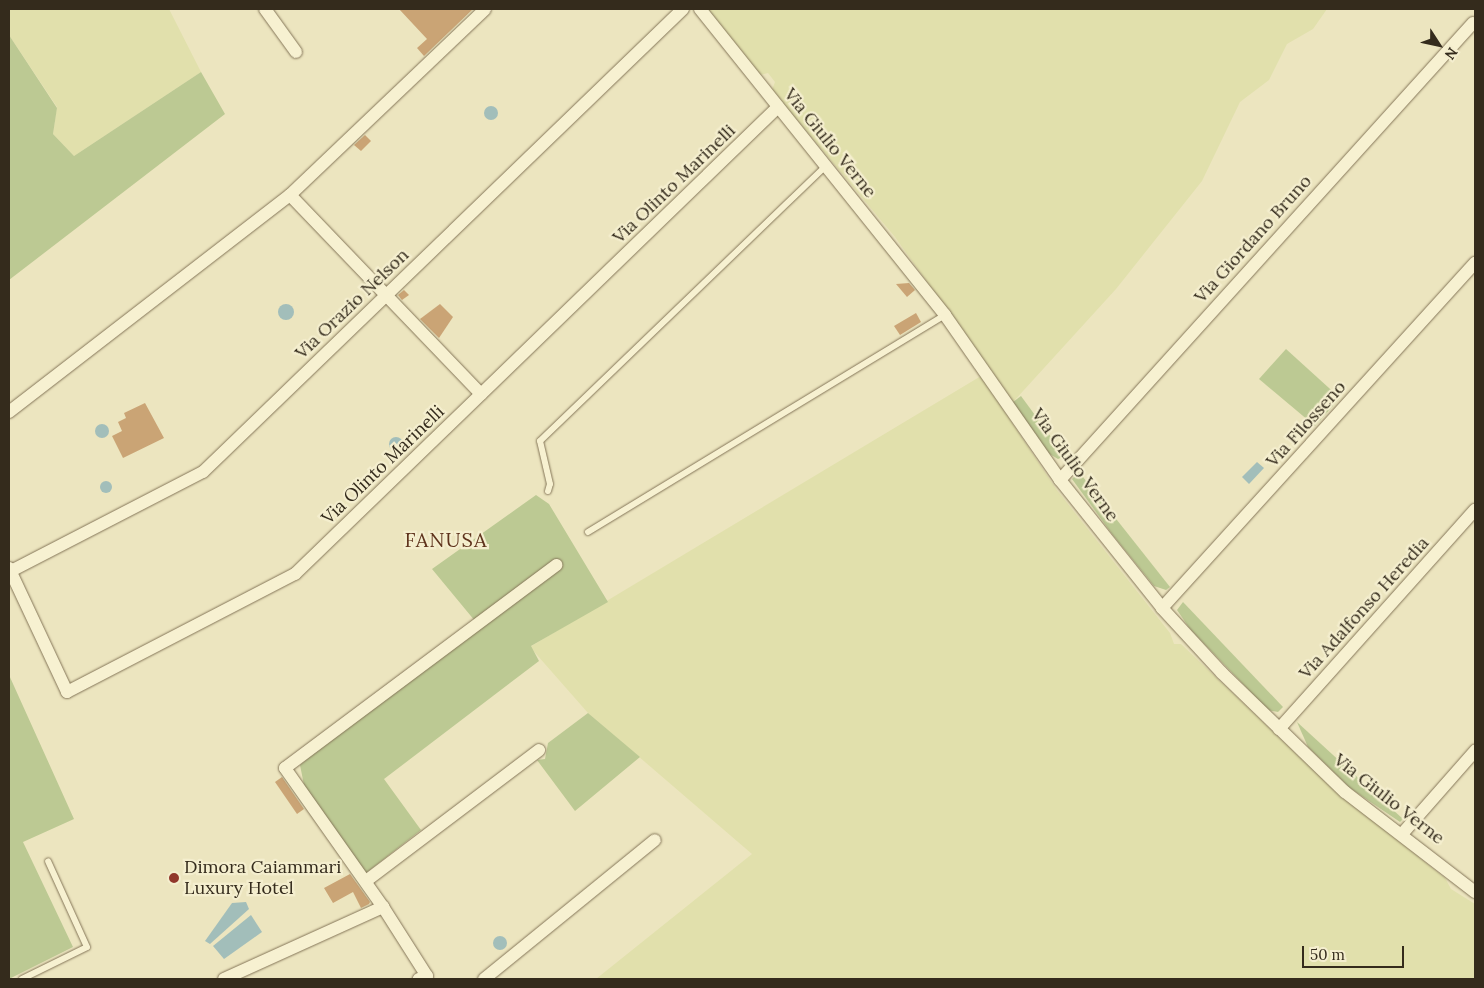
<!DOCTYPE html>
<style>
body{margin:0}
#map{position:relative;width:1484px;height:988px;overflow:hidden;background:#ece5bf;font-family:Lora,serif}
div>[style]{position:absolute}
.farmland>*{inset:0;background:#e1e0ac}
.green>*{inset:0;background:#bcc993}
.water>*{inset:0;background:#a2beba}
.round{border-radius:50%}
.building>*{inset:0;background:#caa475}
.roads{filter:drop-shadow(0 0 1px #847558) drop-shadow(0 0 1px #847558)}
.lane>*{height:6px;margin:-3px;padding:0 3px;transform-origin:3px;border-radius:3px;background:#f7f1d1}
.street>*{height:12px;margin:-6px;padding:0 6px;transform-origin:6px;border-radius:6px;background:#f7f1d1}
.dots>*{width:14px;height:14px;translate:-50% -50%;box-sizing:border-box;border:2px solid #f4eece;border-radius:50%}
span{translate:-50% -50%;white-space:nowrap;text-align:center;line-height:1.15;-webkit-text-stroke:4.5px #f4eece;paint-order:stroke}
.street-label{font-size:18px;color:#342b1c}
.poi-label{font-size:18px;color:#342b1c}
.left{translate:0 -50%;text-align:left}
.quarter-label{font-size:20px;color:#5f341d;letter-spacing:1px}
.frame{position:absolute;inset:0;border:10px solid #342b1c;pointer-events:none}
.north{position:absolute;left:1414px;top:20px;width:50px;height:50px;-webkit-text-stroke:4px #f4eece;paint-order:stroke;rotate:125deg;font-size:14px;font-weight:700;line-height:20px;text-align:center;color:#342b1c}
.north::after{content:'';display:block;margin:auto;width:18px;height:22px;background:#342b1c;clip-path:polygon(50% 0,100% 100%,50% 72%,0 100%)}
.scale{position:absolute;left:1302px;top:946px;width:102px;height:22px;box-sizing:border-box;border:2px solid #342b1c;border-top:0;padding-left:6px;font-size:15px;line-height:18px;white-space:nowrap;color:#342b1c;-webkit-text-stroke:4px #f4eece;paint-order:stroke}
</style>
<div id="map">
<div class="farmland">
<div style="clip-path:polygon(9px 9px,169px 9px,201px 72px,74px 156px,53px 134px,57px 107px,9px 35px)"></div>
<div style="clip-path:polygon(707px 9px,1327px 9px,1313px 29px,1287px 44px,1269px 80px,1240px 102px,1202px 181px,1116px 289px,1013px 402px,895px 237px,772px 90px,775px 82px,768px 73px,760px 75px)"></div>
<div style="clip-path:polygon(981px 376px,1056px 489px,1170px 633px,1174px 644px,1181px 644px,1331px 787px,1445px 878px,1451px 889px,1475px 904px,1475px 979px,596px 979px,752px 854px,588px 713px,530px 647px)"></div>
</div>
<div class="green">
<div style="clip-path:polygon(9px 35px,57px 108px,53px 134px,74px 156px,201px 72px,225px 114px,9px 280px)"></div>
<div style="clip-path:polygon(1286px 349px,1340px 398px,1315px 426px,1259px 379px)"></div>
<div style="clip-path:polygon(1021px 396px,1065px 456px,1058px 459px,1048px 453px,1013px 402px)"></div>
<div style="clip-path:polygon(1079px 472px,1170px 587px,1166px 590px,1154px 586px,1112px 534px,1072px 479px)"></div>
<div style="clip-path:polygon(536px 495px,549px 504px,608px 602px,531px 646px,539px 661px,384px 779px,421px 830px,366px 873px,304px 785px,300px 765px,475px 621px,432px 569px)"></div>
<div style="clip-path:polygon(1183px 602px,1283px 707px,1278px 712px,1268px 710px,1190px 629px,1177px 610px)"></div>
<div style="clip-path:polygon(9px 675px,74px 819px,23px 842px,73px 947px,9px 979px)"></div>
<div style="clip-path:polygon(588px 713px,640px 757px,575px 811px,537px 760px,545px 759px,548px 743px)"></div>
<div style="clip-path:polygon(1297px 722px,1403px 819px,1400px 822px,1350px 788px,1308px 747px)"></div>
</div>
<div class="water">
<div class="round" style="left:484px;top:106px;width:14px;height:14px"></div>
<div class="round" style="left:278px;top:304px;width:16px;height:16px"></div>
<div class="round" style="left:95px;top:424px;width:14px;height:14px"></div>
<div class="round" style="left:389px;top:437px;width:14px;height:14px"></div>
<div style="clip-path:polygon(1257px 462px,1264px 468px,1249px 484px,1242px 477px)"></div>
<div class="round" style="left:100px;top:481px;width:12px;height:12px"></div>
<div style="clip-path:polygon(246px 902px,249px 909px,210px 944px,205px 941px,232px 903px)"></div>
<div style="clip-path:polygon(251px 915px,262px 932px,224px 959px,213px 946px)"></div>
<div class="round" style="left:493px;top:936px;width:14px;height:14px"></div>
</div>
<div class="building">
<div style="clip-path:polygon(399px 9px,473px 9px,424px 56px,417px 48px,427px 39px)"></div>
<div style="clip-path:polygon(365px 135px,371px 141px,361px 151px,354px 145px)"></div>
<div style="clip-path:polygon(909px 283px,915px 290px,907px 297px,896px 284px)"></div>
<div style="clip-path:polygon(404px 290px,409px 295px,402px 300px,398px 295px)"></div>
<div style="clip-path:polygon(440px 304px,453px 317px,439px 338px,420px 319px)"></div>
<div style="clip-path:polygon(916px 313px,921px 322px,900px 335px,894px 326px)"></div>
<div style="clip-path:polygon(145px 403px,164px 438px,123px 458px,112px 436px,122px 431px,118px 422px,126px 418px,124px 413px)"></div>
<div style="clip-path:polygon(282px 777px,304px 809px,297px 814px,275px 782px)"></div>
<div style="clip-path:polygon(350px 874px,370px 902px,369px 904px,361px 908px,353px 892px,333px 903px,324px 888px)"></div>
</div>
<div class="roads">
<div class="lane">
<div style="left:548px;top:491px;width:7px;rotate:-74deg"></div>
<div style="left:550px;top:484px;width:44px;rotate:-103.1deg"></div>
<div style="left:540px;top:441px;width:395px;rotate:-43.9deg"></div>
<div style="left:588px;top:532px;width:418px;rotate:-31.3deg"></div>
<div style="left:22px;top:979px;width:72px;rotate:-26.2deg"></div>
<div style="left:87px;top:947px;width:94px;rotate:-114.4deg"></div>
</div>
<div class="street">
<div style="left:265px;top:9px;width:53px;rotate:54.2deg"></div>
<div style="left:700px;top:9px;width:392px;rotate:51.3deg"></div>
<div style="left:945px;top:315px;width:201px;rotate:55.1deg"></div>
<div style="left:1060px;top:480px;width:164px;rotate:51.4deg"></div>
<div style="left:1162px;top:608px;width:88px;rotate:47.3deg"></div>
<div style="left:1222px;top:673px;width:171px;rotate:44.1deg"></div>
<div style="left:1345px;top:792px;width:164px;rotate:37.6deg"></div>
<div style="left:290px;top:195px;width:276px;rotate:46.2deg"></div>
<div style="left:9px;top:412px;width:355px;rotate:-37.7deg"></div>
<div style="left:290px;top:195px;width:269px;rotate:-43.6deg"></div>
<div style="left:1060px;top:480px;width:616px;rotate:-47.9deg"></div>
<div style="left:9px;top:568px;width:137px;rotate:64.9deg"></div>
<div style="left:67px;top:692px;width:257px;rotate:-27.4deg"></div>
<div style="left:295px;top:574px;width:672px;rotate:-44.04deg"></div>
<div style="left:9px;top:572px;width:218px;rotate:-27.3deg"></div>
<div style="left:203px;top:472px;width:667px;rotate:-43.97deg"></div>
<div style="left:1162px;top:608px;width:466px;rotate:-47.8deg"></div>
<div style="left:1279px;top:729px;width:294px;rotate:-48.2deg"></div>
<div style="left:1402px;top:834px;width:111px;rotate:-48.7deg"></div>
<div style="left:366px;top:881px;width:217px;rotate:-37.1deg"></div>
<div style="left:383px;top:907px;width:170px;rotate:-125.2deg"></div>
<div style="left:285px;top:768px;width:339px;rotate:-36.8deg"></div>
<div style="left:224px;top:979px;width:175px;rotate:-24.4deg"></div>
<div style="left:383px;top:907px;width:82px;rotate:57.5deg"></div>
<div style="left:427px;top:976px;width:9px;rotate:159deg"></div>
<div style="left:484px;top:979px;width:220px;rotate:-39.1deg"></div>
</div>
</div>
<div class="dots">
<div style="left:174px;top:878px;background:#91372a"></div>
</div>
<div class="street-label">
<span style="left:830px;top:143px;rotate:51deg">Via Giulio Verne</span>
<span style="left:674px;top:184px;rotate:-44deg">Via Olinto Marinelli</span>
<span style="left:1253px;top:239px;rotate:-48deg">Via Giordano Bruno</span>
<span style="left:352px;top:304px;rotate:-44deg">Via Orazio Nelson</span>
<span style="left:1306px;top:424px;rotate:-48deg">Via Filosseno</span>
<span style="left:383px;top:465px;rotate:-44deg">Via Olinto Marinelli</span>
<span style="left:1075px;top:465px;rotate:54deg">Via Giulio Verne</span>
<span style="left:1364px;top:608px;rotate:-48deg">Via Adalfonso Heredia</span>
<span style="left:1389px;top:799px;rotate:38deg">Via Giulio Verne</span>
</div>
<div class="poi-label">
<span class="left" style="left:184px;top:878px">Dimora Caiammari<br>Luxury Hotel</span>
</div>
<div class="quarter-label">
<span style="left:446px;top:539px">FANUSA</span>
</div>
<div class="frame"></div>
<div class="north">N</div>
<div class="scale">50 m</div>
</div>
